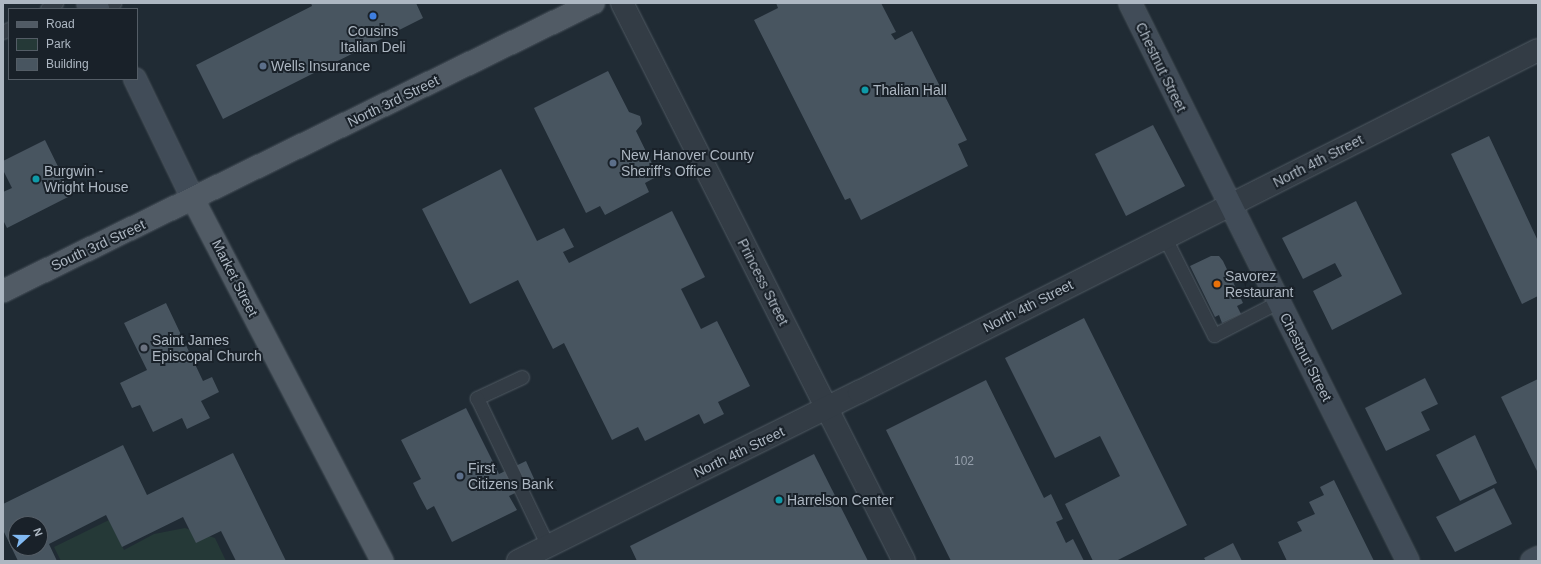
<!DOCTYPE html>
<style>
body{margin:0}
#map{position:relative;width:1541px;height:564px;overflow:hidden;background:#202b34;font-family:Arial,sans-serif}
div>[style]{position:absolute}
.green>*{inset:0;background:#253937}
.building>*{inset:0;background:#485560}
.roads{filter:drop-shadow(0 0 1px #505a63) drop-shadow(0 0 1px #505a63)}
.lane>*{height:13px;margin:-6.5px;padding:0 6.5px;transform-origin:6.5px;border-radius:6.5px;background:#333c45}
.street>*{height:22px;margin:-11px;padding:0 11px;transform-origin:11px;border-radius:11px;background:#333c45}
.secondary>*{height:22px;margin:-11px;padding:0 11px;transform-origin:11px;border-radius:11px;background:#414c58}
.primary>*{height:22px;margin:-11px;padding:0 11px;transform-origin:11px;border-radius:11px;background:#515b65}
.dots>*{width:11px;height:11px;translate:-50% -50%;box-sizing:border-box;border:2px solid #192129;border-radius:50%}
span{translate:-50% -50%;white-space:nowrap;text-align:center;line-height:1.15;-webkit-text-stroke:4px #192129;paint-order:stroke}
.number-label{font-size:12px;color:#949eaa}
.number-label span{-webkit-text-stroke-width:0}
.poi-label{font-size:14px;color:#adb7c2}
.left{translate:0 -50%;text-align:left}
.street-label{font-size:14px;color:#adb7c2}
.frame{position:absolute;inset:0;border:4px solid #adb7c2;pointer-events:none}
.legend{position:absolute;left:8px;top:8px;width:130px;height:72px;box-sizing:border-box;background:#192129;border:1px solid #545d66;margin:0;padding:5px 7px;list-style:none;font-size:12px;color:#adb7c2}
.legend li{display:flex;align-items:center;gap:8px;height:20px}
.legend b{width:20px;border:1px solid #545d66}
.north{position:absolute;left:8px;top:516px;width:40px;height:40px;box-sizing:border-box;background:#192129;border:1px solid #545d66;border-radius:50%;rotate:69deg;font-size:11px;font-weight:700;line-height:16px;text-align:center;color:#adb7c2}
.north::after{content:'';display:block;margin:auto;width:14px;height:18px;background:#81b9f2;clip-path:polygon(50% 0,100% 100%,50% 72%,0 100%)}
</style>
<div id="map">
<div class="green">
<div style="clip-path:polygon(109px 520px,124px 550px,154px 534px,185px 528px,215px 538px,226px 561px,61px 561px,54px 547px)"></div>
</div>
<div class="building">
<div style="clip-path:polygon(311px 3px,416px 3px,423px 18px,223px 119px,196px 65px,312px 6px)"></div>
<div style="clip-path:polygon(776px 3px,881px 3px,896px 32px,891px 34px,895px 40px,912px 31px,967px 140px,958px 144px,968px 166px,861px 220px,850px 198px,845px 200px,754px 20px,778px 8px)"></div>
<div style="clip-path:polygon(608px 71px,629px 112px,640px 116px,642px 124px,636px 131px,658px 176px,645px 183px,649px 192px,605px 215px,600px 206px,586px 213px,534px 108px)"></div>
<div style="clip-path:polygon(1153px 125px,1185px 186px,1126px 216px,1095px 154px)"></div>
<div style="clip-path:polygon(1489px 136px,1538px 241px,1538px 296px,1522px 304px,1451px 154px)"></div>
<div style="clip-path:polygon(45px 140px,72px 195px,7px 228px,3px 220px,3px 192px,12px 188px,3px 170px,3px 161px)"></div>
<div style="clip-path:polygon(501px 169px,537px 241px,564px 228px,574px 247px,563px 252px,569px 263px,672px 211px,705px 277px,681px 289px,701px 329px,717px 321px,750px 386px,718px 402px,724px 414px,704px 424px,699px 414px,645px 441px,638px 427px,612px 440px,564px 343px,553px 349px,518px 280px,470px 304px,422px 209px)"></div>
<div style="clip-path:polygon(1356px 201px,1402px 294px,1332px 330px,1313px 291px,1342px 276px,1335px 263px,1303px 279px,1282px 238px)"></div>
<div style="clip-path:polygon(1211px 256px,1219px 256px,1223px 261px,1243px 303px,1237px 306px,1241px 314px,1222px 323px,1219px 315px,1215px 317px,1190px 266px)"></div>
<div style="clip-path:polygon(166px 303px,203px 381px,212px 377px,219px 392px,201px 401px,210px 418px,187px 429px,182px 418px,153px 432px,140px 405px,132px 408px,120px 383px,147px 370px,124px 323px)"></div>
<div style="clip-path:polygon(1084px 318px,1187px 525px,1116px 561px,1093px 561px,1065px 504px,1120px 476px,1100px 436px,1055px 458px,1005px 358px)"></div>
<div style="clip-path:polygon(1425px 378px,1438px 404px,1421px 412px,1430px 430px,1386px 451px,1365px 408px)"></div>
<div style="clip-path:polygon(1538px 379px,1538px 473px,1501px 397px)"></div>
<div style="clip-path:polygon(986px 380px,1044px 498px,1051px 494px,1063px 519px,1056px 522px,1066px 543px,1073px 539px,1084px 561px,951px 561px,886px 430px)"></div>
<div style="clip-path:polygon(466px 408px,499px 474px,526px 461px,536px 483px,509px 496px,517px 510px,452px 542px,434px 506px,427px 510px,420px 497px,413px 483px,421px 479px,401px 440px)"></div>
<div style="clip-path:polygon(1475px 435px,1497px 483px,1460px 501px,1436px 455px)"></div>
<div style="clip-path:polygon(evenodd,123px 445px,147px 495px,233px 453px,286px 561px,236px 561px,221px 531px,196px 543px,183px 517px,122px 547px,106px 515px,49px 544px,57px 561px,18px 561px,3px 530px,3px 504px,123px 445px,16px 524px,40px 524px,40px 548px,16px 548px,16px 524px)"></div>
<div style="clip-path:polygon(814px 454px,868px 561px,637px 561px,630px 546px)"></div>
<div style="clip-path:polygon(1334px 480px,1374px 561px,1287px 561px,1278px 542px,1302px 531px,1297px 522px,1315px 514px,1309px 502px,1324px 495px,1320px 487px)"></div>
<div style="clip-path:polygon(1494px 488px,1512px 524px,1455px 552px,1436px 517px)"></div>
<div style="clip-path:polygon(1233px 543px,1242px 561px,1206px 561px,1204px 558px)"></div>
</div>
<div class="roads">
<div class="lane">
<div style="left:47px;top:9px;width:11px;rotate:-34deg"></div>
<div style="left:104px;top:9px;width:12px;rotate:-31deg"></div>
<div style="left:3px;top:32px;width:7px;rotate:-27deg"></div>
<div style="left:1164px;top:236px;width:111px;rotate:63.2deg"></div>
<div style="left:1214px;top:335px;width:72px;rotate:-27.3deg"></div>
<div style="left:522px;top:377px;width:50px;rotate:155deg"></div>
<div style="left:477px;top:398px;width:164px;rotate:64.4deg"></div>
</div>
<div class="street">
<div style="left:622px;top:3px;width:625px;rotate:63.19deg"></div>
<div style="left:518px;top:561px;width:381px;rotate:-26.4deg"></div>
<div style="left:859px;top:392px;width:760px;rotate:-26.73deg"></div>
</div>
<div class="secondary">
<div style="left:88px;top:3px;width:12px;rotate:31deg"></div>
<div style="left:1130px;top:3px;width:623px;rotate:63.52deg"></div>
<div style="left:135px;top:79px;width:133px;rotate:64.2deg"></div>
<div style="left:1532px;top:561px;width:7px;rotate:-27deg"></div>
</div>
<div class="primary">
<div style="left:193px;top:199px;width:408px;rotate:62.4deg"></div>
<div style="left:3px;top:291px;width:657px;rotate:-26.02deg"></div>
</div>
</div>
<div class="dots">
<div style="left:373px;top:16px;background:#3f7fe0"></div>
<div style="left:263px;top:66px;background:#5c6f8a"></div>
<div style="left:865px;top:90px;background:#0f9aa8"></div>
<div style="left:613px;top:163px;background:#5c6f8a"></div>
<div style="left:36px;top:179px;background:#0f9aa8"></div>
<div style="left:1217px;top:284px;background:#e8710a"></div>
<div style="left:144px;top:348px;background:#6b7280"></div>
<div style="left:460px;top:476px;background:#5c6f8a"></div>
<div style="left:779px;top:500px;background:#0f9aa8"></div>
</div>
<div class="number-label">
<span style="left:964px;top:462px">102</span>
</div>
<div class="poi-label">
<span style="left:373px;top:39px">Cousins<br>Italian Deli</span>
<span class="left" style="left:271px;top:66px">Wells Insurance</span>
<span class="left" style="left:873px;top:90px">Thalian Hall</span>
<span class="left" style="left:621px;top:163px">New Hanover County<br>Sheriff's Office</span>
<span class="left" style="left:44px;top:179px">Burgwin -<br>Wright House</span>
<span class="left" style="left:1225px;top:284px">Savorez<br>Restaurant</span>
<span class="left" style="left:152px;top:348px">Saint James<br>Episcopal Church</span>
<span class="left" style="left:468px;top:476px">First<br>Citizens Bank</span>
<span class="left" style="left:787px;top:500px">Harrelson Center</span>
</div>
<div class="street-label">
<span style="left:1161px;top:67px;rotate:64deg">Chestnut Street</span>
<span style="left:393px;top:101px;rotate:-26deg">North 3rd Street</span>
<span style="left:1318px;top:161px;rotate:-27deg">North 4th Street</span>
<span style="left:98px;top:245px;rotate:-25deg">South 3rd Street</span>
<span style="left:235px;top:278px;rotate:63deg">Market Street</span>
<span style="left:763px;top:282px;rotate:63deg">Princess Street</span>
<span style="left:1028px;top:306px;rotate:-27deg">North 4th Street</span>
<span style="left:1306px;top:357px;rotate:63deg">Chestnut Street</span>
<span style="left:739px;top:452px;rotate:-26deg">North 4th Street</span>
</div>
<div class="frame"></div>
<ul class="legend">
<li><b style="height:5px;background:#515b65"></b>Road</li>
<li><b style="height:11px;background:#253937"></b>Park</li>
<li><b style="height:11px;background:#485560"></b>Building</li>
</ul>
<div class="north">N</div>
</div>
